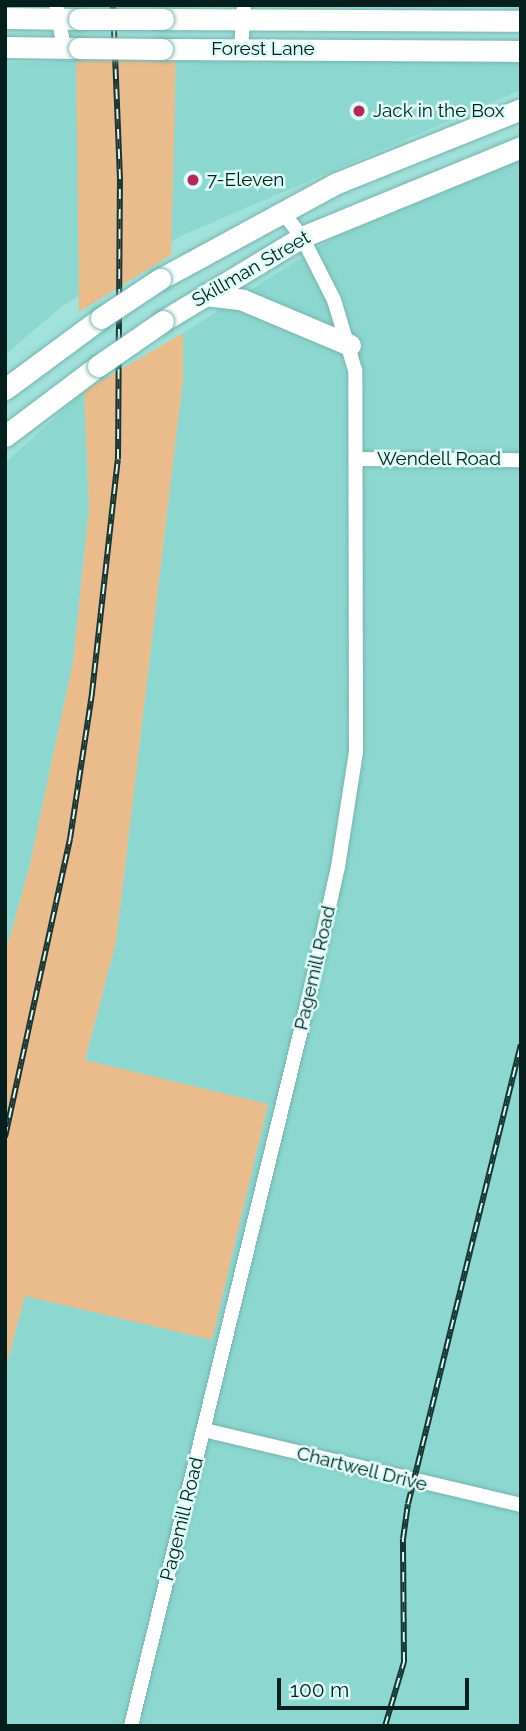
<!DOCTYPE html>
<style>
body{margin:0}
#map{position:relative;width:526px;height:1731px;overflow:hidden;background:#a1e2db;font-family:Raleway,sans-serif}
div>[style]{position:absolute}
.built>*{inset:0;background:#8cd8d0}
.green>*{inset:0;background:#ebbc8b}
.roads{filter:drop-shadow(0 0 2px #75b5ae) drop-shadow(0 0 2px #75b5ae)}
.street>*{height:14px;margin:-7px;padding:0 7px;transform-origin:7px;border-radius:7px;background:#fff}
.secondary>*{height:21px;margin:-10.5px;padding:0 10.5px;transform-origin:10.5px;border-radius:10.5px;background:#fff}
.rail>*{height:6px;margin-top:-3px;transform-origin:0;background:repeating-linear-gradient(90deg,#dcfcf8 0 10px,#173633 0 20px);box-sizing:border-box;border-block:2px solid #173633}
.bridges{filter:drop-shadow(0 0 2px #75b5ae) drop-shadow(0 0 2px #75b5ae)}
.secondary-bridge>*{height:21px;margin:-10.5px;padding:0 10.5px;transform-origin:10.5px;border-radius:10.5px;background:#fff}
.dots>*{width:19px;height:19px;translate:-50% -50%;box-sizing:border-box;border:4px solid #dcfcf8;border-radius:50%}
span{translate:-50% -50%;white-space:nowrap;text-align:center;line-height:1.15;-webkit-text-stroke:5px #dcfcf8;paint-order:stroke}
.street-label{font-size:19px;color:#041f1c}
.poi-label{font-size:19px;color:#041f1c}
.left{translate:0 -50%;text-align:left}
.frame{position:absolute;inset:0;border:7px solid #041f1c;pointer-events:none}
.scale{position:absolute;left:277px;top:1678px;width:192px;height:32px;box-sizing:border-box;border:4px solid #041f1c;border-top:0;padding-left:9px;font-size:21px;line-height:24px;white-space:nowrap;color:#041f1c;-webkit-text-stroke:5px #dcfcf8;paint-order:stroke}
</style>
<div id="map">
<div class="built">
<div style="clip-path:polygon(176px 57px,521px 58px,521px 90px,183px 235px,62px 306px,5px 355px,5px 63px)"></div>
<div style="clip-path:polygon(521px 160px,521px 1726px,5px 1726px,5px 1371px,116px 942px,183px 379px,183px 333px,331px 239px)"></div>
<div style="clip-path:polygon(84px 391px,89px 508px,73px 662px,29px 868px,5px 954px,5px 463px)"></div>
</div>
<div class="green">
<div style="clip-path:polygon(176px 57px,171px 255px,79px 312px,76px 61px)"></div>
<div style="clip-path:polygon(183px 333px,183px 379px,116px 942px,85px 1060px,268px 1104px,212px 1340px,25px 1296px,5px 1371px,5px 954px,29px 868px,73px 662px,89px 508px,84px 391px)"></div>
</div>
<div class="roads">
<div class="street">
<div style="left:56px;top:5px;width:44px;rotate:79.5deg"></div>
<div style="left:241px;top:49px;width:44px;rotate:-86.1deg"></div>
<div style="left:358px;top:459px;width:163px;rotate:0.4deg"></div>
<div style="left:204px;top:1430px;width:326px;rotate:13.3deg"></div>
<div style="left:131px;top:1726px;width:746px;rotate:-76.28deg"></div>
<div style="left:308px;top:1001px;width:137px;rotate:-77.4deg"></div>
<div style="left:338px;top:867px;width:116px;rotate:-81.1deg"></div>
<div style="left:356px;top:752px;width:382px;rotate:-90.1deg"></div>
<div style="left:355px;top:370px;width:73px;rotate:-106.7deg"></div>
<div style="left:334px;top:300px;width:71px;rotate:-116.9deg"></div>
<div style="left:302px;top:237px;width:34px;rotate:-128deg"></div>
</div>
<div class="secondary">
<div style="left:5px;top:18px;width:74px;rotate:0.8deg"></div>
<div style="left:163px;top:19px;width:358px;rotate:0.3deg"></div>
<div style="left:5px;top:47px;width:74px;rotate:0.8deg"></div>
<div style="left:162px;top:49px;width:359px;rotate:0.3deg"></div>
<div style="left:160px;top:279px;width:201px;rotate:-28.5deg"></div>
<div style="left:337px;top:183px;width:198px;rotate:-21.9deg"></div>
<div style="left:205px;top:295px;width:38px;rotate:7deg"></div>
<div style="left:243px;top:300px;width:116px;rotate:22.8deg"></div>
<div style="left:163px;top:321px;width:162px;rotate:-31.1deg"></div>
<div style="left:302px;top:237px;width:237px;rotate:-22.3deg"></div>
<div style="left:5px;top:389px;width:119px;rotate:-36.5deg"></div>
<div style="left:5px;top:436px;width:116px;rotate:-37deg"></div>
</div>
</div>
<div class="rail">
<div style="left:5px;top:1137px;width:305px;rotate:-77.7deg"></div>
<div style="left:70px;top:839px;width:148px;rotate:-81.4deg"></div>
<div style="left:92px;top:693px;width:235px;rotate:-83.7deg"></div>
<div style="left:118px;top:459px;width:280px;rotate:-89.6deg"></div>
<div style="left:120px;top:179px;width:174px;rotate:-92.3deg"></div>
<div style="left:385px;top:1726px;width:67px;rotate:-73.5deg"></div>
<div style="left:404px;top:1662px;width:123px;rotate:-90.5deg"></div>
<div style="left:403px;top:1539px;width:35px;rotate:-82deg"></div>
<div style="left:408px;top:1504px;width:473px;rotate:-76.2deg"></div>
</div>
<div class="bridges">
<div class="secondary-bridge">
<div style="left:79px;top:19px;width:84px"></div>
<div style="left:79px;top:48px;width:83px;rotate:0.7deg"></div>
<div style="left:101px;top:318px;width:71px;rotate:-33.5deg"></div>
<div style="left:98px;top:366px;width:79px;rotate:-34.7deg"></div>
</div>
</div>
<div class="dots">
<div style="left:359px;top:111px;background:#b72857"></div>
<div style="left:193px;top:180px;background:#b72857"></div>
</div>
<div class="street-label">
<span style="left:263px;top:49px">Forest Lane</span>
<span style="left:251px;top:269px;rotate:-30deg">Skillman Street</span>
<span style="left:439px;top:459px">Wendell Road</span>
<span style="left:315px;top:968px;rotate:-77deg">Pagemill Road</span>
<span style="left:362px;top:1469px;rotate:14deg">Chartwell Drive</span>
<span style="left:182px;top:1519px;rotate:-76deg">Pagemill Road</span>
</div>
<div class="poi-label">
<span class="left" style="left:373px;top:111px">Jack in the Box</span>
<span class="left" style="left:207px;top:180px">7-Eleven</span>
</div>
<div class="frame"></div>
<div class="scale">100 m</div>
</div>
